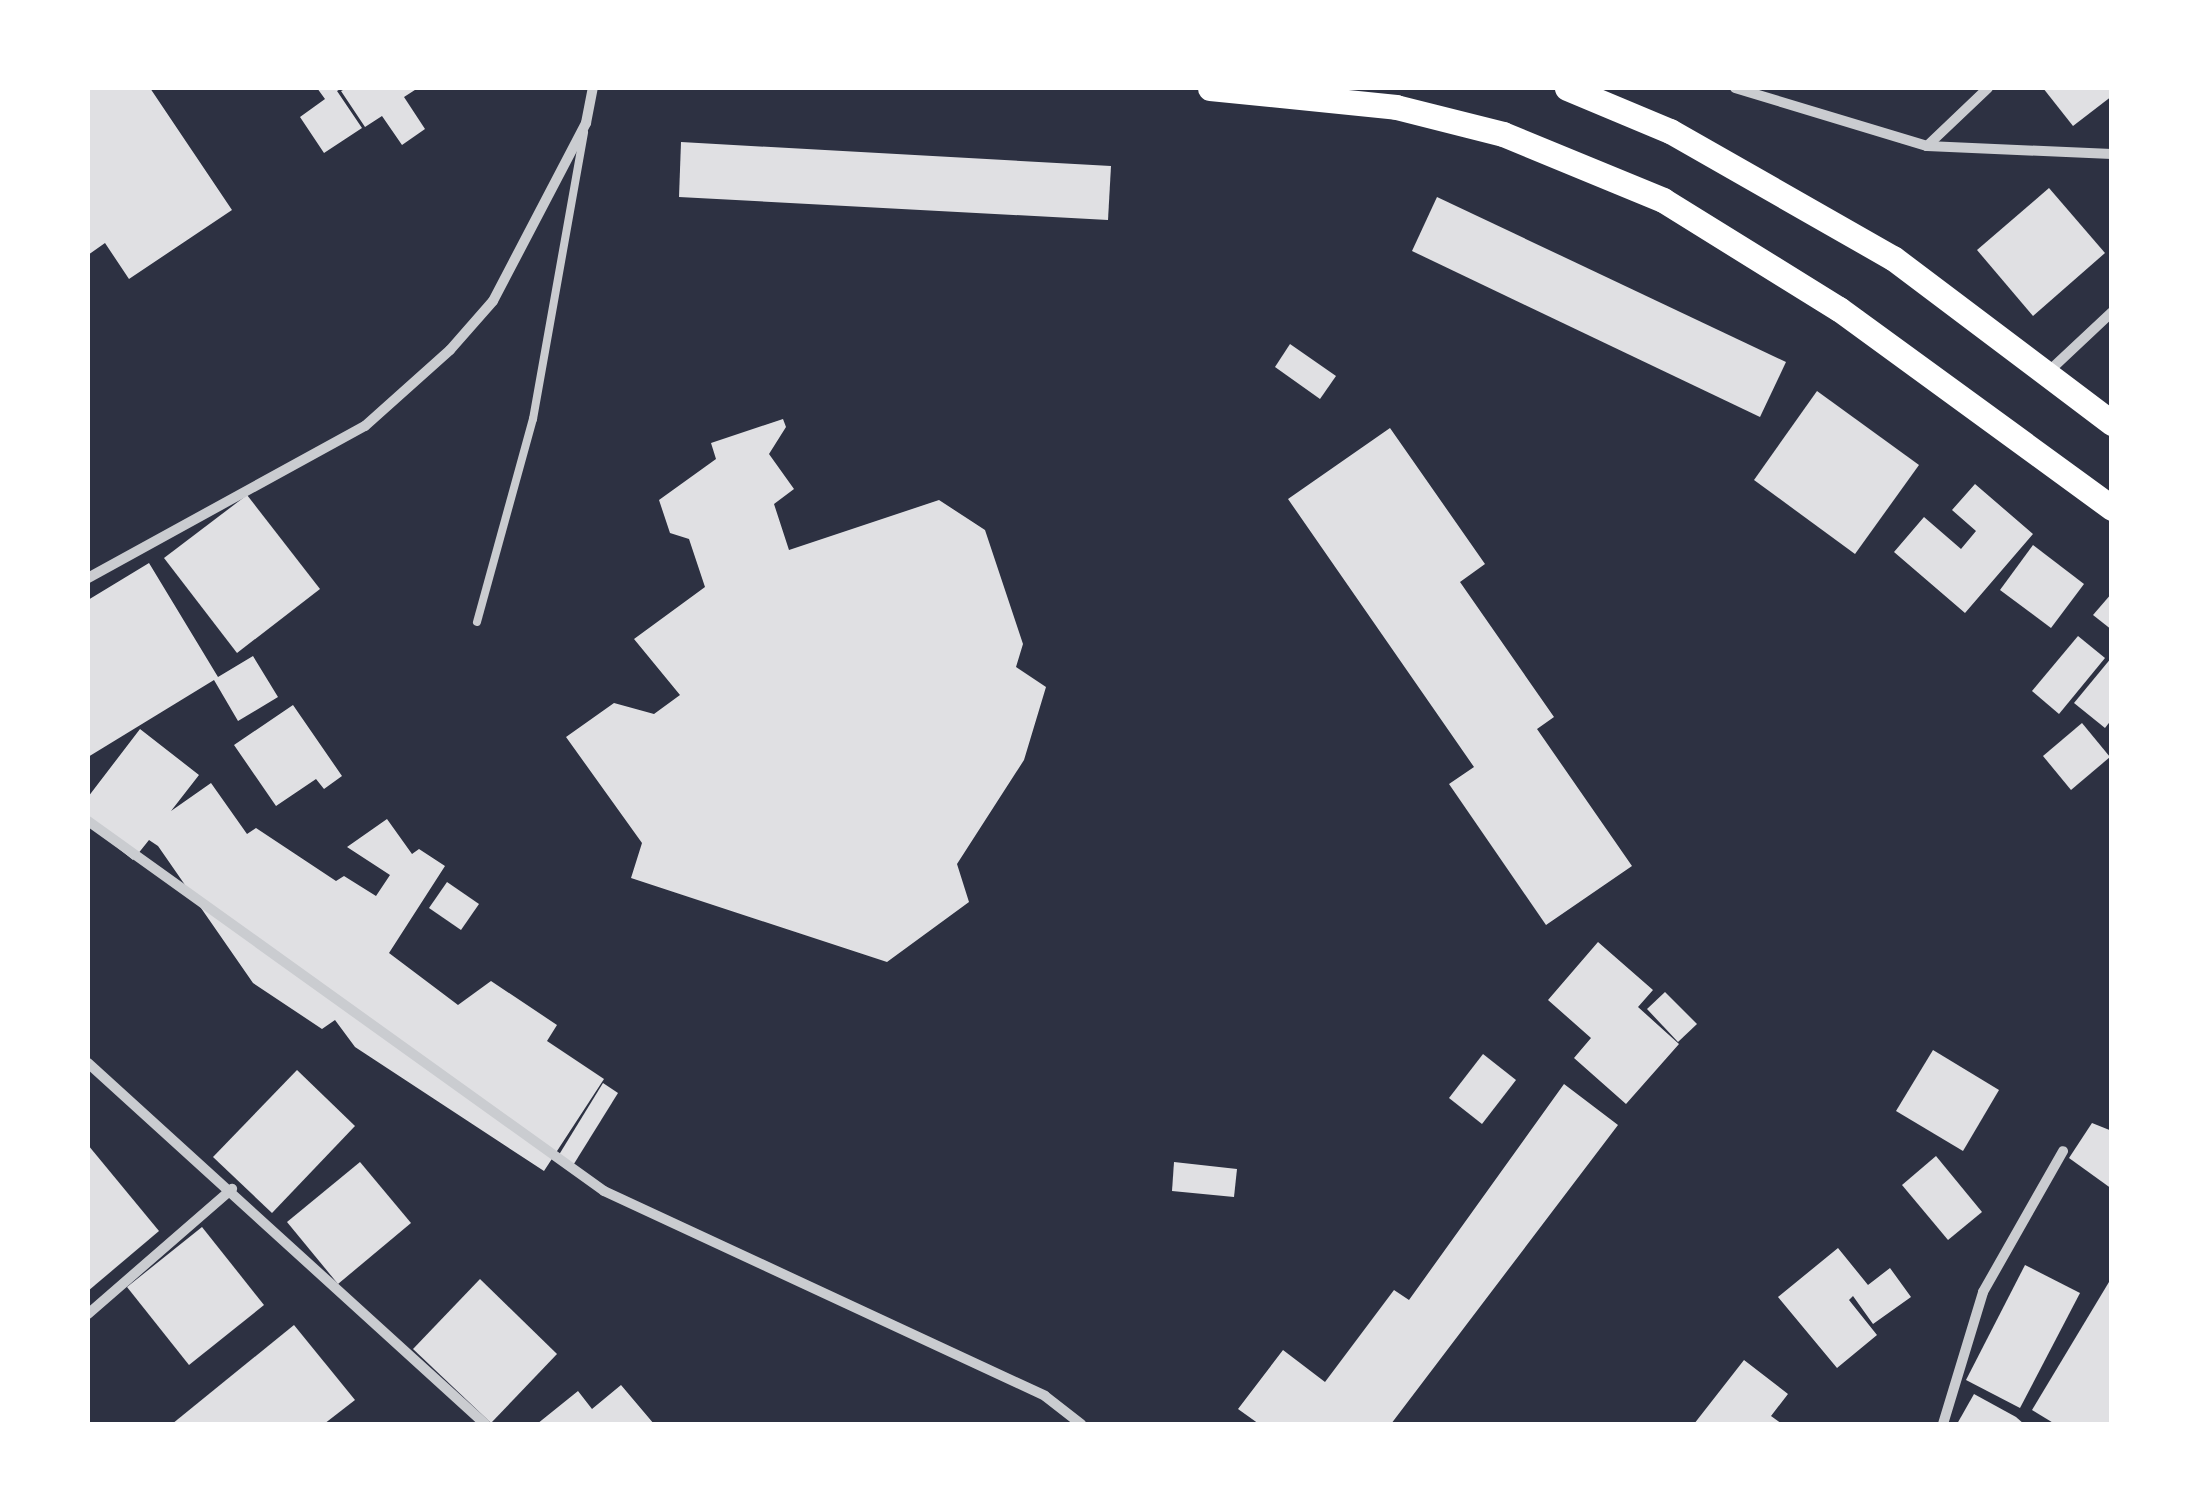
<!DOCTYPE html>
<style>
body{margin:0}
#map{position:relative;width:2199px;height:1512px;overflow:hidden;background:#2d3142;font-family:Literata,serif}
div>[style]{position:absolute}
.building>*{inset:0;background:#e0e0e3}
.service>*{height:8px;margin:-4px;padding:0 4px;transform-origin:4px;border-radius:4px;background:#caccd0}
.minor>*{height:10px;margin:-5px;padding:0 5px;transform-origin:5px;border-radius:5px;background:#caccd0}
.primary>*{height:25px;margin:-12.5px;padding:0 12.5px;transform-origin:12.5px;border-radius:12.5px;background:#fff}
span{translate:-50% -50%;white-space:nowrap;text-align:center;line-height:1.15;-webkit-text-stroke:10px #fff;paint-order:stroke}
.frame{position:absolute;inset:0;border:90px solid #fff;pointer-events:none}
</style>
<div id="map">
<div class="building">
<div style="clip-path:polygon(88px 88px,150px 88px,232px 210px,129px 279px,105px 243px,88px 255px)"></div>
<div style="clip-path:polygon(317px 88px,342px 88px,337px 91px,362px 128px,324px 153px,300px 117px,325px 99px)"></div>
<div style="clip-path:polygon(347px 88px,418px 88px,404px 97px,425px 129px,402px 145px,382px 116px,365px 127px,341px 91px)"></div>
<div style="clip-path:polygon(2043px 88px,2112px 88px,2112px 96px,2073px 126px)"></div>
<div style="clip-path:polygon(681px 142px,1111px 166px,1108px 220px,679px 197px)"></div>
<div style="clip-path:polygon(2049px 188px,2105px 253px,2033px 316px,1977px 250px)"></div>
<div style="clip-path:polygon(1437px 197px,1786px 362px,1760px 417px,1412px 251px)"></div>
<div style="clip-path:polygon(1290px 344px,1336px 376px,1320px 399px,1275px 367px)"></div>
<div style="clip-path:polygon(1817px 391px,1919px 465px,1855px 554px,1754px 480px)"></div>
<div style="clip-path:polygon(783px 419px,786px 427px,769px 454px,794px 489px,774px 504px,789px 550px,939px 500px,985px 530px,1023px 644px,1016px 667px,1046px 687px,1024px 760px,957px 864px,969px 902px,887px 962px,631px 878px,642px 843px,566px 737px,614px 703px,654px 714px,680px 695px,634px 639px,705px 587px,689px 539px,670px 533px,659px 500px,716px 459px,711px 443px)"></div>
<div style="clip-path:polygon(1390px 428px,1485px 564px,1460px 582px,1554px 717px,1537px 729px,1632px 866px,1546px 925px,1449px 784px,1474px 767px,1288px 499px)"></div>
<div style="clip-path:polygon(1975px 484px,2033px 534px,1965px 613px,1894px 552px,1924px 517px,1961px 549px,1976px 531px,1952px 510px)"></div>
<div style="clip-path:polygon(247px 495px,320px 589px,237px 653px,164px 558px)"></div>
<div style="clip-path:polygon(2033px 545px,2084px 584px,2051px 628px,2000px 590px)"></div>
<div style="clip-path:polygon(149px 563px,218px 677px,253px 656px,278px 697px,238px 721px,214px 680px,88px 757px,88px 600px)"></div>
<div style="clip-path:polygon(2112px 593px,2112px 630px,2093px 615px)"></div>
<div style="clip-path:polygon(2078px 636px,2105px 658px,2059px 714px,2032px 691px)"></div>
<div style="clip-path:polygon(2112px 657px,2112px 719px,2105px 728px,2074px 703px)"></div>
<div style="clip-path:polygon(293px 705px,342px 776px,324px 789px,316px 779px,276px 806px,234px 745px)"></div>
<div style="clip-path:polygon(2082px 723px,2110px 757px,2071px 790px,2043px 756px)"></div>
<div style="clip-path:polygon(140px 729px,199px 775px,171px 811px,211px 783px,247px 834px,256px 828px,336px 881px,344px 876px,376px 896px,390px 875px,347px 847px,387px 819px,412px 854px,419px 849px,445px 866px,389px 953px,458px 1005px,491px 981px,557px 1025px,547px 1041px,604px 1079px,544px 1171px,355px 1047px,335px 1020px,322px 1029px,253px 983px,158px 846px,149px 840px,133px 860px,88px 824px,88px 797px)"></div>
<div style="clip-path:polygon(447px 882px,479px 904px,461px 930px,429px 908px)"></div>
<div style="clip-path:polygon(1598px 942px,1653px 990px,1638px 1007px,1679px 1044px,1626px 1104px,1574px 1058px,1591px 1038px,1548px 1000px)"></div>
<div style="clip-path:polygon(1665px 992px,1697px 1024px,1678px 1042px,1647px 1009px)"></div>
<div style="clip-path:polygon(1933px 1050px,1999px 1090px,1963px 1151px,1896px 1111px)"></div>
<div style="clip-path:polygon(1483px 1054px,1516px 1080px,1482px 1124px,1449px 1098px)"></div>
<div style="clip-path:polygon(297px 1070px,355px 1126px,272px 1213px,213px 1157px)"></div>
<div style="clip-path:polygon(603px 1083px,618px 1093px,572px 1167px,557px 1158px)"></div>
<div style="clip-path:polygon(1564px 1084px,1618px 1125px,1391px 1424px,1259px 1424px,1238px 1409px,1283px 1350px,1325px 1382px,1394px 1290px,1409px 1300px)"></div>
<div style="clip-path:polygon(2092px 1123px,2112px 1131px,2112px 1189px,2069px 1158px)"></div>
<div style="clip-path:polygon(88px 1145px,159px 1231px,88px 1291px)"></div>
<div style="clip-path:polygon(1936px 1156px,1982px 1212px,1948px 1240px,1902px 1185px)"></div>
<div style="clip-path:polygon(360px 1162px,411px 1223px,338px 1284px,287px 1222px)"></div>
<div style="clip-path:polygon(1174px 1162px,1237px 1169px,1234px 1197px,1172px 1191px)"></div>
<div style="clip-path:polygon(202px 1227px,264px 1305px,189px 1365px,127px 1287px)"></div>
<div style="clip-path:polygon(1838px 1248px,1868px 1285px,1890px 1268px,1911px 1297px,1873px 1324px,1853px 1296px,1849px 1300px,1877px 1335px,1837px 1368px,1778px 1297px)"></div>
<div style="clip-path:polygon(2025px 1265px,2080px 1293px,2020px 1408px,1966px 1380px)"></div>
<div style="clip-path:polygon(2112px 1277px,2112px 1424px,2055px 1424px,2032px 1410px)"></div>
<div style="clip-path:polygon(480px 1279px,557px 1354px,491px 1423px,413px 1349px)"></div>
<div style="clip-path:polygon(294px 1325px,355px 1400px,324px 1424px,172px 1424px)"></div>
<div style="clip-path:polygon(1744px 1360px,1788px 1394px,1771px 1416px,1782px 1424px,1694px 1424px)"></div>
<div style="clip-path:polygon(621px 1385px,654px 1424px,537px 1424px,578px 1391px,592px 1409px)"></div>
<div style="clip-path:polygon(1974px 1394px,2016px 1417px,2024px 1424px,1957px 1424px)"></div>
</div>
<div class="service">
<div style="left:477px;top:622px;width:211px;rotate:-74.6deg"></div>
<div style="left:533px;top:419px;width:291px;rotate:-79.9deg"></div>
</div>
<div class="minor">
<div style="left:1735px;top:88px;width:201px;rotate:16.8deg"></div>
<div style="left:1927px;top:146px;width:185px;rotate:2.5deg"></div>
<div style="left:1927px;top:146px;width:84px;rotate:-43.6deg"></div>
<div style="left:2047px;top:373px;width:89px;rotate:-43.2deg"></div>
<div style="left:88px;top:578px;width:316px;rotate:-28.8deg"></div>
<div style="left:365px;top:426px;width:114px;rotate:-41.8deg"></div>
<div style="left:450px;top:350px;width:65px;rotate:-48.7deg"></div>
<div style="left:493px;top:301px;width:201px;rotate:-62.4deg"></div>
<div style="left:586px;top:123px;width:36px;rotate:-79deg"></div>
<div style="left:88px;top:821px;width:635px;rotate:35.64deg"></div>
<div style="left:604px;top:1191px;width:486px;rotate:24.9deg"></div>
<div style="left:1045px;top:1396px;width:46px;rotate:37.9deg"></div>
<div style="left:88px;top:1063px;width:537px;rotate:42.28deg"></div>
<div style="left:88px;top:1314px;width:191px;rotate:-41deg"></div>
<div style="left:1943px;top:1424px;width:138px;rotate:-73.1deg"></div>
<div style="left:1983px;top:1292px;width:162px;rotate:-60.4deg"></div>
</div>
<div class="primary">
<div style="left:1210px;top:88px;width:187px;rotate:5.8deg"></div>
<div style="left:1396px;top:107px;width:110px;rotate:14.2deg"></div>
<div style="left:1503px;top:134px;width:173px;rotate:22.4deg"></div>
<div style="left:1663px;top:200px;width:207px;rotate:31.8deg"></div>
<div style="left:1839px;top:309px;width:338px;rotate:36.1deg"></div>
<div style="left:1567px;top:88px;width:112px;rotate:22.7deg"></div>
<div style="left:1670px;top:131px;width:257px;rotate:29.7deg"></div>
<div style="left:1893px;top:258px;width:274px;rotate:37deg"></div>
</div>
<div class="frame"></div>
</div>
